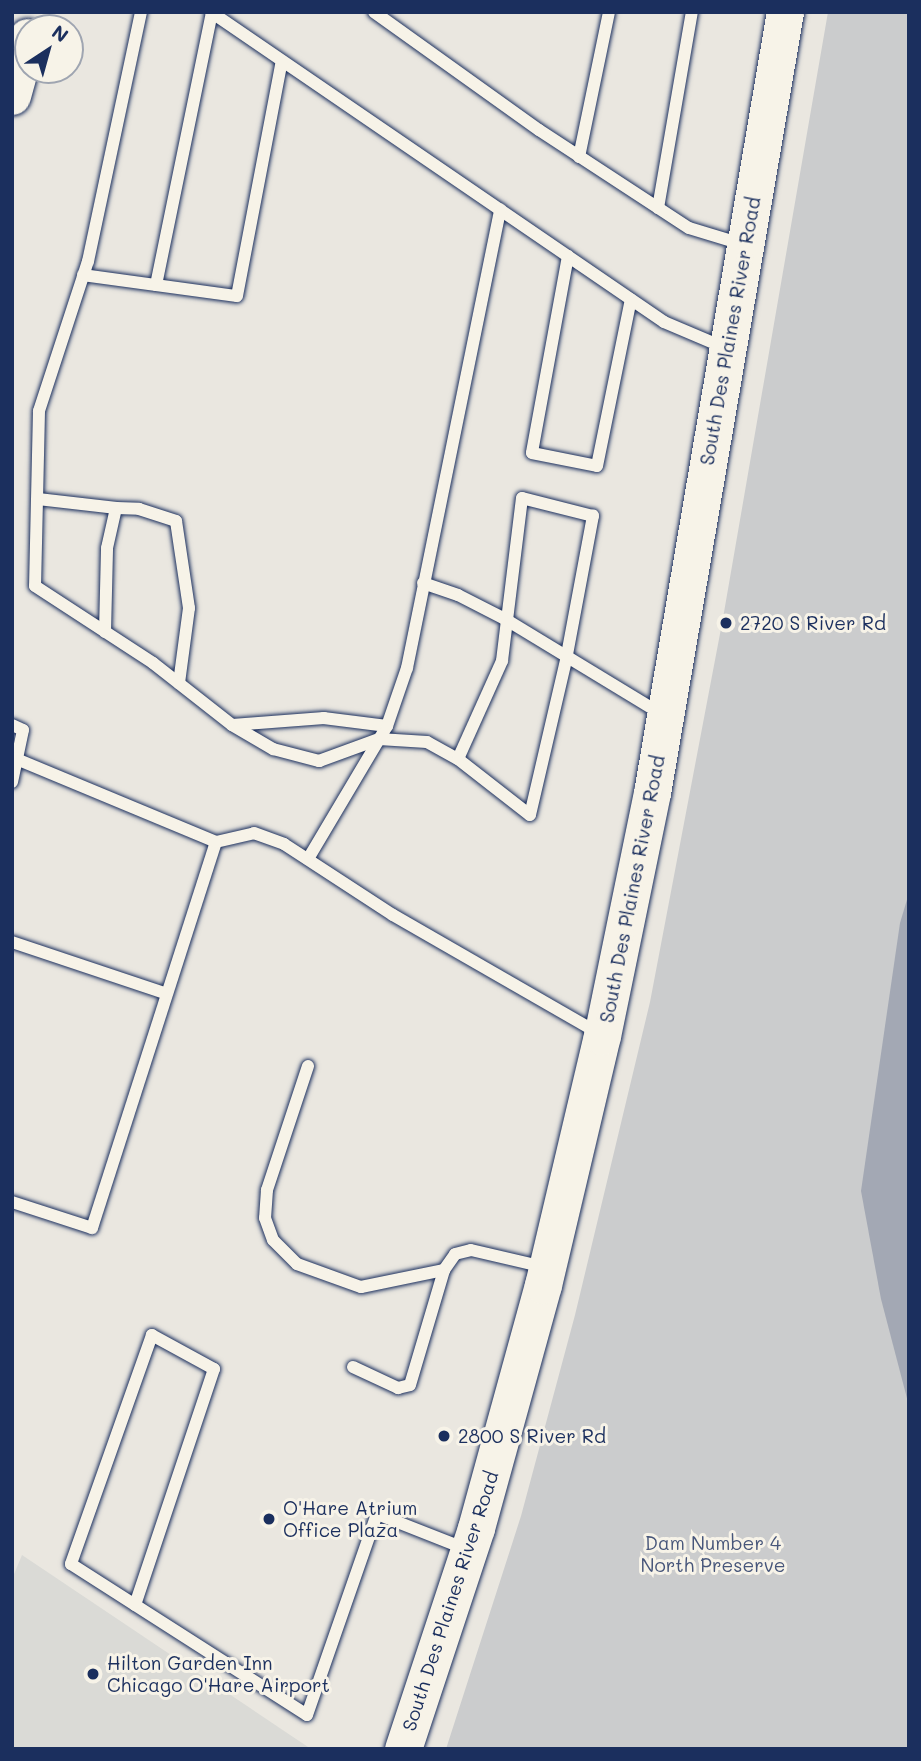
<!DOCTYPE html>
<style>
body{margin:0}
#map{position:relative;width:921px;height:1761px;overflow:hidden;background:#eae7e0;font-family:Mali,sans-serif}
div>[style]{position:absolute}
.built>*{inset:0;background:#dadad6}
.green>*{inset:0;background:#cbcccd}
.water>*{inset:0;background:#a3a8b4}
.roads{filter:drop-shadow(0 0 2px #1b2f5e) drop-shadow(0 0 2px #1b2f5e)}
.service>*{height:12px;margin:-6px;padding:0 6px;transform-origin:6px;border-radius:6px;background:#f7f3e8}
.secondary>*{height:37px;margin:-18.5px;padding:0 18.5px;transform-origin:18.5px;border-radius:18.5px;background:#f7f3e8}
.motorway>*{height:38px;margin:-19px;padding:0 19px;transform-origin:19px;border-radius:19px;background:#f7f3e8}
.dots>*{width:19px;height:19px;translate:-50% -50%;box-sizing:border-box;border:4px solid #f7f3e8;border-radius:50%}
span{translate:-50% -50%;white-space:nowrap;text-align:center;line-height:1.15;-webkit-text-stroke:6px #f7f3e8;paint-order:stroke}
.street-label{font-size:19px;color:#1b2f5e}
.poi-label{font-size:19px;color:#1b2f5e}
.left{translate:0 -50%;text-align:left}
.park-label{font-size:19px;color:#47567a}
.frame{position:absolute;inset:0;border:14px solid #1b2f5e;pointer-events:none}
.north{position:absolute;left:14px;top:14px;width:70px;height:70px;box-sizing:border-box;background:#f7f3e8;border:2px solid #9fa5b1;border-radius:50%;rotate:36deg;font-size:19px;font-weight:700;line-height:28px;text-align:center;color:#1b2f5e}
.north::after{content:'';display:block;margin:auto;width:24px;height:32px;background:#1b2f5e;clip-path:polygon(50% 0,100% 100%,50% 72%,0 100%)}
</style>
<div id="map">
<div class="built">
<div style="clip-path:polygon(22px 1555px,311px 1749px,12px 1749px,12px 1579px)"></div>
</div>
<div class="green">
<div style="clip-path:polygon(828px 12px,909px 12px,909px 1749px,446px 1749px,521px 1516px,575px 1315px,650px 1002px,723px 618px)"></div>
</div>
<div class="water">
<div style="clip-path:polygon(909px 893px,909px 1406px,881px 1299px,861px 1191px,900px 923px)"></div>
</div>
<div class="roads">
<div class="service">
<div style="left:141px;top:12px;width:255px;rotate:102deg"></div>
<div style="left:88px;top:261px;width:158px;rotate:108.1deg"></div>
<div style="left:39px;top:411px;width:175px;rotate:91.3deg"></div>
<div style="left:35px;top:586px;width:141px;rotate:33.1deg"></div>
<div style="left:153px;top:663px;width:100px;rotate:38.1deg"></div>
<div style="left:211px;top:12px;width:549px;rotate:34.38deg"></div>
<div style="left:664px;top:322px;width:64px;rotate:23deg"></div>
<div style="left:374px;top:12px;width:203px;rotate:35.6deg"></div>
<div style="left:539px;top:130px;width:179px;rotate:33.2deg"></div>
<div style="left:689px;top:228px;width:55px;rotate:16.8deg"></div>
<div style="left:579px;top:157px;width:148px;rotate:-78.3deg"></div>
<div style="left:658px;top:208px;width:199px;rotate:-80.2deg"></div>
<div style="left:568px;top:256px;width:200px;rotate:100.4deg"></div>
<div style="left:532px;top:453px;width:66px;rotate:11.3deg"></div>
<div style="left:597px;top:466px;width:170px;rotate:-78.5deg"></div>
<div style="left:83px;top:275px;width:155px;rotate:7.8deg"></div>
<div style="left:237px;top:296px;width:239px;rotate:-79.2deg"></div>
<div style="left:156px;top:285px;width:278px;rotate:-78.4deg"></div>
<div style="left:38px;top:499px;width:79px;rotate:6.6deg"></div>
<div style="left:423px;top:583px;width:37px;rotate:19deg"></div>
<div style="left:458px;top:595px;width:53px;rotate:27.1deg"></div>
<div style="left:505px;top:619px;width:183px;rotate:31.3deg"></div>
<div style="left:105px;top:632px;width:84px;rotate:-88.6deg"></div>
<div style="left:107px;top:548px;width:41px;rotate:-77.3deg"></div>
<div style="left:116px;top:508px;width:23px;rotate:2deg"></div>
<div style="left:139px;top:509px;width:39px;rotate:18deg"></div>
<div style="left:176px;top:521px;width:88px;rotate:81.5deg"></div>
<div style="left:189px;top:608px;width:76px;rotate:97.6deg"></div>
<div style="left:12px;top:725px;width:12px;rotate:24deg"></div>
<div style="left:23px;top:730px;width:53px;rotate:101.9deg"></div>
<div style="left:387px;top:726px;width:64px;rotate:-172.8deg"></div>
<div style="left:324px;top:718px;width:92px;rotate:175.6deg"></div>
<div style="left:232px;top:725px;width:48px;rotate:30.3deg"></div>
<div style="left:273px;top:749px;width:48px;rotate:14.6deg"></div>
<div style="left:319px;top:761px;width:64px;rotate:-20.1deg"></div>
<div style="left:379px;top:739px;width:48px;rotate:3.6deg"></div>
<div style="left:427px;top:742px;width:35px;rotate:29deg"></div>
<div style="left:458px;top:759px;width:91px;rotate:37.9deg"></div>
<div style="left:530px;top:815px;width:159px;rotate:-76.9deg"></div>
<div style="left:566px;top:660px;width:147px;rotate:-79.4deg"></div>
<div style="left:593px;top:516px;width:73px;rotate:-165.8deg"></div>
<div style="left:522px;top:498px;width:164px;rotate:97deg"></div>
<div style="left:502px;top:661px;width:107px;rotate:114.2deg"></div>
<div style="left:216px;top:842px;width:39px;rotate:-13deg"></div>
<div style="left:254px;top:833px;width:32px;rotate:20deg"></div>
<div style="left:284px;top:844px;width:130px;rotate:33.1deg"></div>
<div style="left:393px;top:915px;width:237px;rotate:29.9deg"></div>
<div style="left:308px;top:859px;width:155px;rotate:-59.3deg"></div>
<div style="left:387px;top:726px;width:61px;rotate:-71deg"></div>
<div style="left:407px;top:668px;width:468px;rotate:-78.5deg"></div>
<div style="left:12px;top:942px;width:163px;rotate:18.5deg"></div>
<div style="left:308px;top:1066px;width:131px;rotate:108.3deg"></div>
<div style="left:267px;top:1190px;width:28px;rotate:94deg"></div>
<div style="left:265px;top:1218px;width:23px;rotate:70deg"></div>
<div style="left:273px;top:1240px;width:34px;rotate:45deg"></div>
<div style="left:297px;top:1264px;width:68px;rotate:19.8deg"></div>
<div style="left:361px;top:1287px;width:85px;rotate:-11.6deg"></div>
<div style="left:12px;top:1202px;width:84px;rotate:18deg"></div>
<div style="left:92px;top:1228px;width:405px;rotate:-72.2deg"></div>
<div style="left:216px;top:842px;width:216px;rotate:-157.4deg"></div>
<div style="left:353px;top:1367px;width:50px;rotate:25deg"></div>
<div style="left:398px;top:1388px;width:12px;rotate:-14deg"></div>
<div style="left:410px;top:1385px;width:120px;rotate:-73.5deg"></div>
<div style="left:444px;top:1270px;width:19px;rotate:-55deg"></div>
<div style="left:455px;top:1254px;width:16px;rotate:-14deg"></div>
<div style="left:471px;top:1250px;width:75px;rotate:13.1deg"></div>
<div style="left:135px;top:1605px;width:249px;rotate:-71.5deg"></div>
<div style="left:214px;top:1369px;width:71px;rotate:-151.3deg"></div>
<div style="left:152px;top:1335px;width:243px;rotate:109.5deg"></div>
<div style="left:71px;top:1564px;width:280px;rotate:32.6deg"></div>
<div style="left:307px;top:1715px;width:213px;rotate:-70.8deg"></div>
<div style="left:377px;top:1514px;width:96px;rotate:21.5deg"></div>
</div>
<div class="secondary">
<div style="left:403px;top:1749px;width:233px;rotate:-71.7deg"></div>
<div style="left:476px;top:1528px;width:252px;rotate:-74.6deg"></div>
<div style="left:543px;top:1285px;width:256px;rotate:-76.7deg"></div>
<div style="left:602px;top:1036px;width:248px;rotate:-78.4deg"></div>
<div style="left:652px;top:793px;width:792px;rotate:-80.34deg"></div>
</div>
<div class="motorway">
<div style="left:12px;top:96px;width:60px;rotate:-74.6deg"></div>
</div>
</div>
<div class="dots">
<div style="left:726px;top:623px;background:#1b2f5e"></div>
<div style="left:444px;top:1436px;background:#1b2f5e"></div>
<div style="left:269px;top:1519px;background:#1b2f5e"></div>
<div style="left:93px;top:1674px;background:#1b2f5e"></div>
</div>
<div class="street-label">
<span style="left:730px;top:331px;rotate:-80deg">South Des Plaines River Road</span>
<span style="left:632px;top:889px;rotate:-79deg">South Des Plaines River Road</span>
<span style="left:450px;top:1601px;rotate:-72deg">South Des Plaines River Road</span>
</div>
<div class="poi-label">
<span class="left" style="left:740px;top:623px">2720 S River Rd</span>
<span class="left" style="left:458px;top:1436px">2800 S River Rd</span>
<span class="left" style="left:283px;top:1519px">O'Hare Atrium<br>Office Plaza</span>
<span class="left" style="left:107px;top:1674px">Hilton Garden Inn<br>Chicago O'Hare Airport</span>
</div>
<div class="park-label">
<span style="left:713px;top:1554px">Dam Number 4<br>North Preserve</span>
</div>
<div class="frame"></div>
<div class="north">N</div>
</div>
